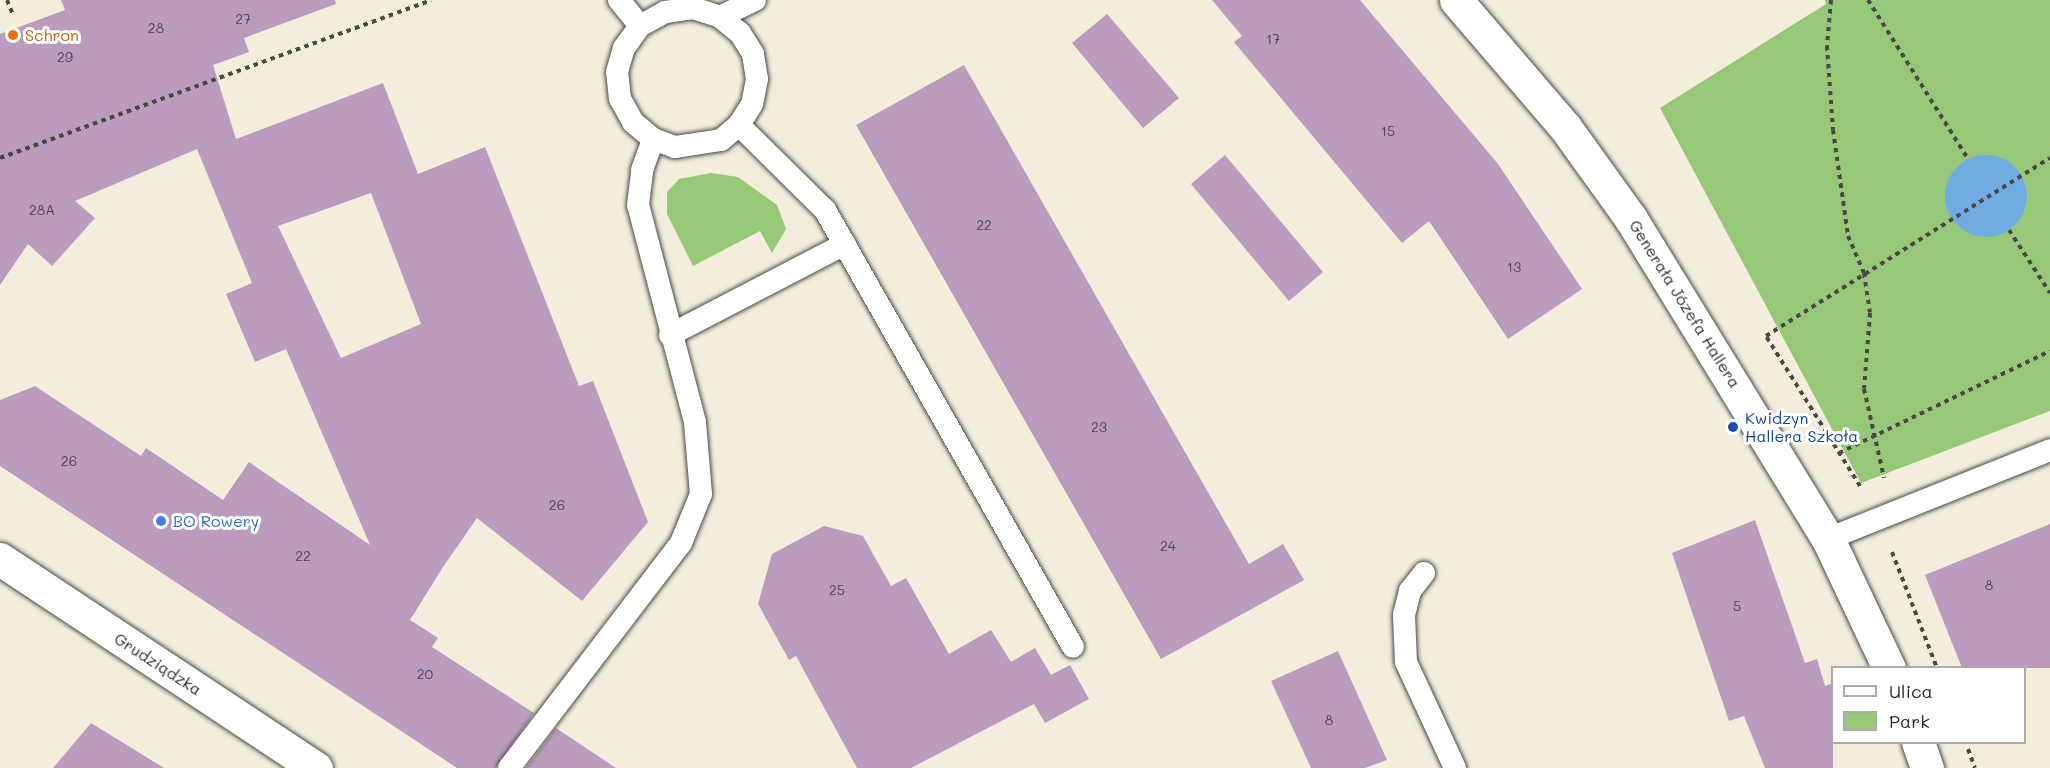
<!DOCTYPE html>
<meta charset="utf-8">
<style>
body{margin:0}
#map{position:relative;width:2050px;height:768px;overflow:hidden;background:#f3eedb;font-family:Mali,sans-serif}
div>[style]{position:absolute}
.green>*{inset:0;background:#97c877}
.water>*{inset:0;background:#70abe1}
.round{border-radius:50%}
.building>*{inset:0;background:#bb9cbf}
.path>*{height:4px;margin-top:-2px;transform-origin:0;background:repeating-linear-gradient(90deg,#494845 0 4.5px,transparent 0 9px)}
.roads{filter:drop-shadow(0 0 2px #494845) drop-shadow(0 0 2px #494845)}
.lane>*{height:22px;margin:-11px;padding:0 11px;transform-origin:11px;border-radius:11px;background:#fff}
.secondary>*{height:33px;margin:-16.5px;padding:0 16.5px;transform-origin:16.5px;border-radius:16.5px;background:#fff}
.dots>*{width:16px;height:16px;translate:-50% -50%;box-sizing:border-box;border:3px solid #fff;border-radius:50%}
span{translate:-50% -50%;white-space:nowrap;text-align:center;line-height:1.15;-webkit-text-stroke:6px #fff;paint-order:stroke}
.number-label{font-size:14px;color:#4f4750}
.number-label span{-webkit-text-stroke-width:0}
.food-label{font-size:16px;color:#c56008}
.left{translate:0 -50%;text-align:left}
.street-label{font-size:16px;color:#2b2b2b}
.transit-label{font-size:16px;color:#164399}
.shop-label{font-size:16px;color:#366cbe}
.legend{position:absolute;left:1831px;top:666px;width:195px;height:78px;box-sizing:border-box;background:#fff;border:2px solid #aaa;margin:0;padding:8px 10px;list-style:none;font-size:18px;color:#2b2b2b}
.legend li{display:flex;align-items:center;gap:12px;height:30px}
.legend b{width:30px;border:2px solid #aaa}
</style>
<div id="map">
<div class="green">
<div style="clip-path:polygon(1825px 0,2050px 0,2050px 411px,1861px 483px,1660px 108px,1826px 4px)"></div>
<div style="clip-path:polygon(711px 173px,738px 177px,777px 205px,786px 229px,772px 253px,760px 231px,693px 266px,667px 214px,667px 192px,679px 179px)"></div>
</div>
<div class="water">
<div class="round" style="left:1945px;top:155px;width:82px;height:82px"></div>
</div>
<div class="building">
<div style="clip-path:polygon(evenodd,61px 0,335px 0,336px 4px,244px 38px,249px 52px,213px 65px,236px 139px,383px 83px,418px 174px,485px 147px,579px 386px,593px 381px,648px 522px,582px 601px,477px 518px,443px 567px,410px 620px,438px 638px,432px 647px,534px 713px,496px 768px,457px 768px,0 466px,0 400px,35px 386px,141px 456px,146px 448px,223px 500px,249px 462px,370px 545px,286px 349px,255px 362px,226px 294px,252px 283px,197px 149px,75px 201px,95px 218px,52px 266px,28px 244px,0 285px,0 34px,65px 10px,61px 0,371px 193px,421px 324px,341px 358px,278px 226px,371px 193px)"></div>
<div style="clip-path:polygon(1212px 0,1360px 0,1498px 164px,1582px 289px,1508px 339px,1429px 221px,1402px 243px,1234px 42px,1242px 36px)"></div>
<div style="clip-path:polygon(1107px 14px,1179px 98px,1143px 128px,1072px 43px)"></div>
<div style="clip-path:polygon(964px 65px,1249px 564px,1283px 544px,1304px 580px,1161px 659px,856px 125px)"></div>
<div style="clip-path:polygon(1225px 155px,1323px 272px,1289px 301px,1191px 184px)"></div>
<div style="clip-path:polygon(1755px 520px,1805px 663px,1817px 659px,1825px 686px,1833px 683px,1833px 768px,1765px 768px,1744px 716px,1729px 721px,1672px 553px)"></div>
<div style="clip-path:polygon(2050px 524px,2050px 668px,1962px 668px,1925px 575px)"></div>
<div style="clip-path:polygon(824px 526px,863px 536px,891px 586px,906px 578px,949px 654px,991px 630px,1011px 662px,1035px 648px,1051px 675px,1070px 665px,1089px 699px,1045px 723px,1034px 704px,911px 768px,857px 768px,796px 656px,789px 660px,758px 604px,772px 554px)"></div>
<div style="clip-path:polygon(1338px 651px,1387px 760px,1365px 768px,1311px 768px,1271px 681px)"></div>
<div style="clip-path:polygon(91px 723px,164px 768px,53px 768px)"></div>
<div style="clip-path:polygon(556px 728px,616px 768px,526px 768px)"></div>
</div>
<div class="path">
<div style="left:7px;top:0;width:16px;rotate:68deg"></div>
<div style="left:1831px;top:0;width:46px;rotate:95deg"></div>
<div style="left:1827px;top:46px;width:84px;rotate:85.9deg"></div>
<div style="left:1833px;top:130px;width:107px;rotate:81.9deg"></div>
<div style="left:1848px;top:236px;width:40px;rotate:66.6deg"></div>
<div style="left:1864px;top:273px;width:40px;rotate:81.5deg"></div>
<div style="left:1870px;top:313px;width:76px;rotate:94.5deg"></div>
<div style="left:1864px;top:389px;width:91px;rotate:77.3deg"></div>
<div style="left:1868px;top:0;width:188px;rotate:57.8deg"></div>
<div style="left:0;top:158px;width:459px;rotate:-20.1deg"></div>
<div style="left:2009px;top:230px;width:75px;rotate:56.9deg"></div>
<div style="left:1839px;top:453px;width:234px;rotate:-25.8deg"></div>
<div style="left:1860px;top:486px;width:177px;rotate:-122.1deg"></div>
<div style="left:1766px;top:336px;width:335px;rotate:-32.1deg"></div>
<div style="left:1892px;top:552px;width:124px;rotate:68.8deg"></div>
<div style="left:1968px;top:749px;width:20px;rotate:70deg"></div>
</div>
<div class="roads">
<div class="lane">
<div style="left:619px;top:0;width:33px;rotate:51deg"></div>
<div style="left:720px;top:17px;width:26px;rotate:39deg"></div>
<div style="left:740px;top:33px;width:25px;rotate:58deg"></div>
<div style="left:753px;top:54px;width:25px;rotate:81deg"></div>
<div style="left:757px;top:79px;width:25px;rotate:101deg"></div>
<div style="left:752px;top:104px;width:25px;rotate:122deg"></div>
<div style="left:739px;top:125px;width:23px;rotate:140deg"></div>
<div style="left:721px;top:140px;width:47px;rotate:171.3deg"></div>
<div style="left:675px;top:147px;width:23px;rotate:-160deg"></div>
<div style="left:653px;top:139px;width:26px;rotate:-140deg"></div>
<div style="left:633px;top:122px;width:26px;rotate:-119deg"></div>
<div style="left:620px;top:99px;width:27px;rotate:-96deg"></div>
<div style="left:617px;top:72px;width:25px;rotate:-74deg"></div>
<div style="left:624px;top:48px;width:27px;rotate:-54deg"></div>
<div style="left:640px;top:26px;width:29px;rotate:-29deg"></div>
<div style="left:665px;top:12px;width:28px;rotate:-8deg"></div>
<div style="left:693px;top:8px;width:28px;rotate:18deg"></div>
<div style="left:720px;top:17px;width:39px;rotate:-26deg"></div>
<div style="left:739px;top:125px;width:121px;rotate:44.7deg"></div>
<div style="left:825px;top:210px;width:502px;rotate:60.42deg"></div>
<div style="left:670px;top:335px;width:197px;rotate:-27.5deg"></div>
<div style="left:1828px;top:539px;width:239px;rotate:-21.8deg"></div>
<div style="left:1424px;top:573px;width:23px;rotate:128deg"></div>
<div style="left:1410px;top:591px;width:25px;rotate:104deg"></div>
<div style="left:1404px;top:615px;width:47px;rotate:87.6deg"></div>
<div style="left:1406px;top:662px;width:117px;rotate:65.2deg"></div>
<div style="left:509px;top:768px;width:283px;rotate:-52.6deg"></div>
<div style="left:681px;top:543px;width:53px;rotate:-67.8deg"></div>
<div style="left:701px;top:494px;width:72px;rotate:-94.8deg"></div>
<div style="left:695px;top:422px;width:224px;rotate:-104.7deg"></div>
<div style="left:638px;top:205px;width:35px;rotate:-83deg"></div>
<div style="left:642px;top:170px;width:33px;rotate:-70deg"></div>
</div>
<div class="secondary">
<div style="left:1456px;top:0;width:167px;rotate:49.4deg"></div>
<div style="left:1565px;top:127px;width:113px;rotate:54.3deg"></div>
<div style="left:1631px;top:219px;width:376px;rotate:58.4deg"></div>
<div style="left:1828px;top:539px;width:143px;rotate:64.7deg"></div>
<div style="left:0;top:559px;width:379px;rotate:33.5deg"></div>
<div style="left:1918px;top:742px;width:28px;rotate:71deg"></div>
</div>
</div>
<div class="dots">
<div style="left:13px;top:35px;background:#e8710a"></div>
<div style="left:1733px;top:427px;background:#1a4fb4"></div>
<div style="left:161px;top:521px;background:#3f7fe0"></div>
</div>
<div class="number-label">
<span style="left:243px;top:19px">27</span>
<span style="left:156px;top:28px">28</span>
<span style="left:1273px;top:39px">17</span>
<span style="left:65px;top:57px">29</span>
<span style="left:1388px;top:131px">15</span>
<span style="left:42px;top:210px">28A</span>
<span style="left:984px;top:225px">22</span>
<span style="left:1514px;top:267px">13</span>
<span style="left:1099px;top:427px">23</span>
<span style="left:69px;top:461px">26</span>
<span style="left:557px;top:505px">26</span>
<span style="left:1168px;top:546px">24</span>
<span style="left:303px;top:556px">22</span>
<span style="left:1989px;top:585px">8</span>
<span style="left:837px;top:590px">25</span>
<span style="left:1737px;top:606px">5</span>
<span style="left:425px;top:674px">20</span>
<span style="left:1329px;top:720px">8</span>
</div>
<div class="food-label">
<span class="left" style="left:25px;top:35px">Schron</span>
</div>
<div class="street-label">
<span style="left:1685px;top:304px;rotate:58deg">Generała Józefa Hallera</span>
<span style="left:158px;top:664px;rotate:33deg">Grudziądzka</span>
</div>
<div class="transit-label">
<span class="left" style="left:1745px;top:427px">Kwidzyn<br>Hallera Szkoła</span>
</div>
<div class="shop-label">
<span class="left" style="left:173px;top:521px">BO Rowery</span>
</div>
<ul class="legend">
<li><b style="height:8px;background:#fff"></b>Ulica</li>
<li><b style="height:16px;background:#97c877"></b>Park</li>
</ul>
</div>
